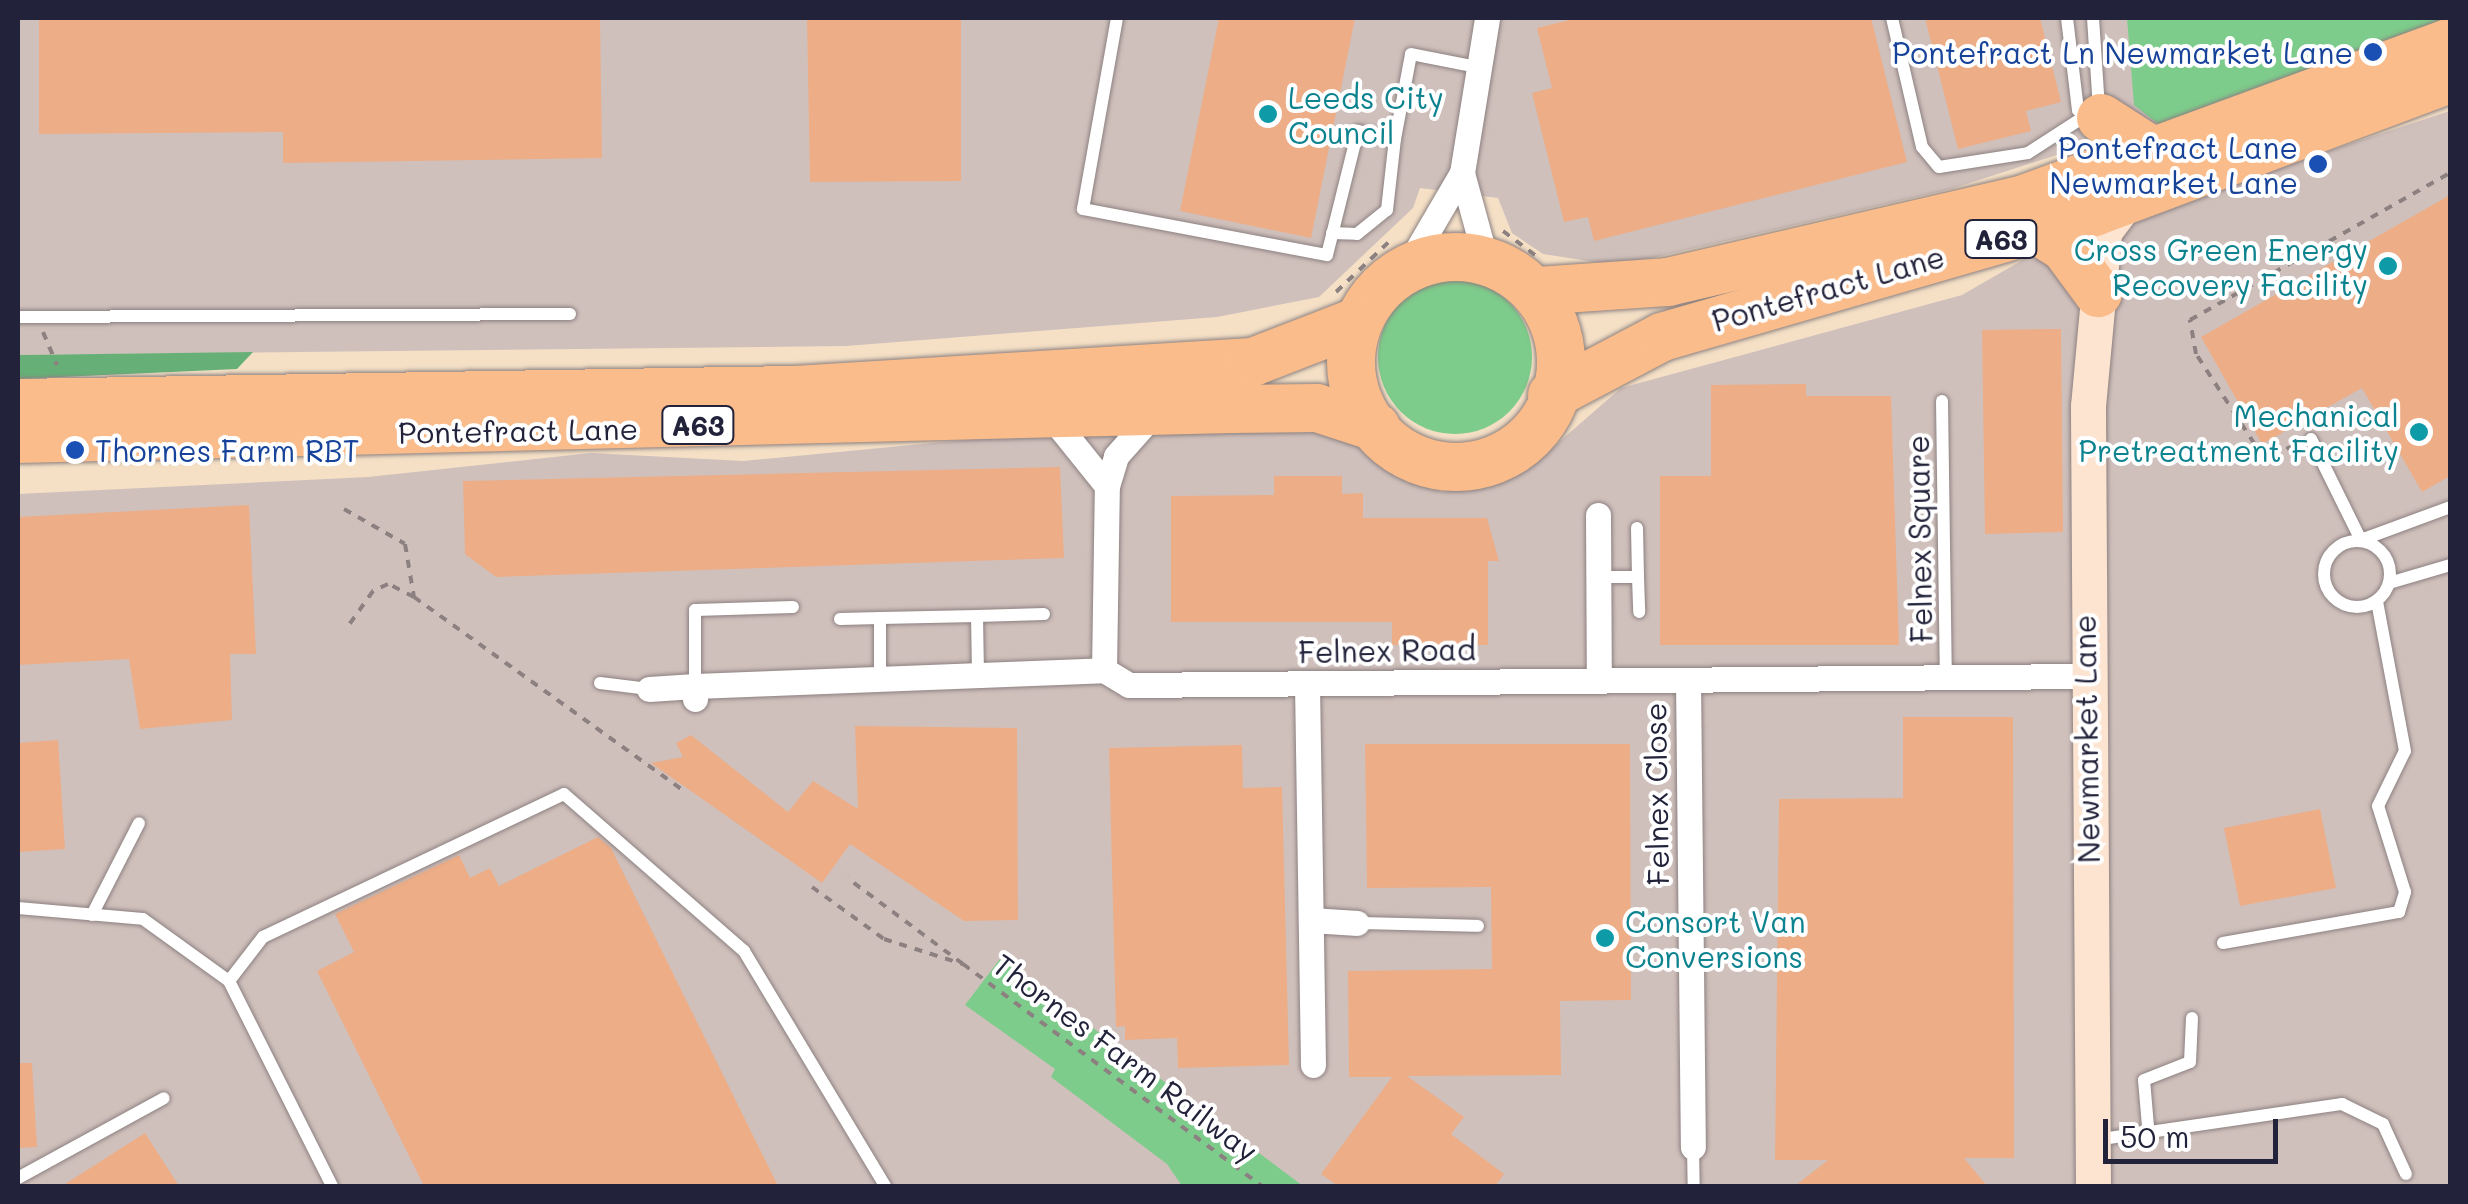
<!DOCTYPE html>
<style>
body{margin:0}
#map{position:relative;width:2468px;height:1204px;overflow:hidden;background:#f5e0c6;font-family:Mali,sans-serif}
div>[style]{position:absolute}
.industrial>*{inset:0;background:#d0c0bc}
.green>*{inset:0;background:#7dcc8b}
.round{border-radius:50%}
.forest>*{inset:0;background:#66b077}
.building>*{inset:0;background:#ecad87}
.path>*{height:4px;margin-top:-2px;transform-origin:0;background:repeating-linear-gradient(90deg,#8c8180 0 8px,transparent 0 16px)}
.roads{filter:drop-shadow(0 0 2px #8c8180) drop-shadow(0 0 2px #8c8180)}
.lane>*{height:12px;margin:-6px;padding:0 6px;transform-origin:6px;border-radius:6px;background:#fff}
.lane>.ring{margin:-6px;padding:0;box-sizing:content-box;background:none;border:12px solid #fff;border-radius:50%}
.street>*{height:25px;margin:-12.5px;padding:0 12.5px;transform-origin:12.5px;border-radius:12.5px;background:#fff}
.secondary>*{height:35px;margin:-17.5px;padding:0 17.5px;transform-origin:17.5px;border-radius:17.5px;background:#fde4d1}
.highway>*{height:48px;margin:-24px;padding:0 24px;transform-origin:24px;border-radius:24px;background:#fabc8b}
.highway>.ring{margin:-24px;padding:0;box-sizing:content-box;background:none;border:48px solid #fabc8b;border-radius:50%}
.dots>*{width:28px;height:28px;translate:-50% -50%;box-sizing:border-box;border:5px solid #fff;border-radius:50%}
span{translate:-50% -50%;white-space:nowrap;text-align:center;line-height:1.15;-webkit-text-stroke:8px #fff;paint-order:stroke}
.shield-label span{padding:2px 8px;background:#fff;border:2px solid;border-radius:8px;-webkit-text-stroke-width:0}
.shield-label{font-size:28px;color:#22223b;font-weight:700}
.transit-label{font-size:30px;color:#164399}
.right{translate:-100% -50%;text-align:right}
.left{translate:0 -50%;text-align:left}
.culture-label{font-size:30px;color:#0d838f}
.street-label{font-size:30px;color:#22223b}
.frame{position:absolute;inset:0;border:20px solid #22223b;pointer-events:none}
.scale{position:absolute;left:2103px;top:1119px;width:175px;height:45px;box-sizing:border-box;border:5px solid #22223b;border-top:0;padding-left:12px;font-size:30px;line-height:35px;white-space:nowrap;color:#22223b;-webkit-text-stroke:8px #fff;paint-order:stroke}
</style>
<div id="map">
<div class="industrial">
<div style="clip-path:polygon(18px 18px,2413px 18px,2159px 122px,1951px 189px,1652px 258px,1608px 264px,1543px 254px,1512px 233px,1498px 198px,1420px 188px,1413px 208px,1319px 297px,1217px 317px,846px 346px,18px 355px)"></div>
<div style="clip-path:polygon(2450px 111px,2450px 1186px,18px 1186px,18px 494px,368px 477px,591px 453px,743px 461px,1017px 435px,1331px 432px,1441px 492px,1528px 469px,1621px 388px,1962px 295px,2059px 239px)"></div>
</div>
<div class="green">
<div style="clip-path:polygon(2127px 18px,2446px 18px,2307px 79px,2162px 127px,2134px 105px)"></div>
<div class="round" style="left:1378px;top:280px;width:154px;height:154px"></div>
<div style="clip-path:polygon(1000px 959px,1077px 1016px,1303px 1186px,1182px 1186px,1167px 1164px,1051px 1077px,1055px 1069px,965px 1005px)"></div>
</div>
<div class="forest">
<div style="clip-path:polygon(253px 352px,237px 369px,18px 379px,18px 355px)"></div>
</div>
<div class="building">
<div style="clip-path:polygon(39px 18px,600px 18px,602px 158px,283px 163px,283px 132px,39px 134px)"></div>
<div style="clip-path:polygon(807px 18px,961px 18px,961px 181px,810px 182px)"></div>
<div style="clip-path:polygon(1219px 18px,1355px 18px,1311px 238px,1180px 211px)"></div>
<div style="clip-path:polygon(1578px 18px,1871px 18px,1907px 162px,1594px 241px,1588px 217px,1564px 222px,1532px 93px,1552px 88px,1537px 28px)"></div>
<div style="clip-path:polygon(1925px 18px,2040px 18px,2061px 102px,2026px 111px,2031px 131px,1958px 149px)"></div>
<div style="clip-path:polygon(2450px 195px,2450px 476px,2422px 492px,2362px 388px,2262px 444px,2201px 337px)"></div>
<div style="clip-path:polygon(2061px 329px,2063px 532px,1985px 534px,1982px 330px)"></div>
<div style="clip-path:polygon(1806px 384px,1806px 396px,1891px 396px,1899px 645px,1660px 645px,1660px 476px,1711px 476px,1711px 385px)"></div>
<div style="clip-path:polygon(1060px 467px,1064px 558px,496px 577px,465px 554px,463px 481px)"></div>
<div style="clip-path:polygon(1274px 476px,1342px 476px,1342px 494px,1363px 493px,1363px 518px,1487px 518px,1499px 561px,1488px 561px,1488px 645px,1392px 645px,1392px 622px,1171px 622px,1171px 496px,1274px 495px)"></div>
<div style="clip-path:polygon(249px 505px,256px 654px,230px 654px,232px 720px,140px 729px,129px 659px,18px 665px,18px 517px)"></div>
<div style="clip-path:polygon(1903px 717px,2013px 717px,2014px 1158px,1964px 1158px,1987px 1186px,1795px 1186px,1828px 1160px,1775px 1160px,1779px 799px,1903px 798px)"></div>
<div style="clip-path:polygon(855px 726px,1017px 728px,1018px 920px,964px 921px,850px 844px,822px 883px,651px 763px,683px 757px,676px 743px,691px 735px,788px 812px,813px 781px,858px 809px)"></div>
<div style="clip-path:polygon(58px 740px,65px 849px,18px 852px,18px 743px)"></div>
<div style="clip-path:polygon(1365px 744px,1630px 744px,1631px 1000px,1560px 1001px,1561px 1075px,1407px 1076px,1464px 1117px,1451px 1134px,1504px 1174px,1495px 1186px,1338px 1186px,1321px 1174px,1392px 1077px,1349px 1077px,1348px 971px,1492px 969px,1491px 887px,1367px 888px)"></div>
<div style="clip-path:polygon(1242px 745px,1243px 788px,1282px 787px,1289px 1065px,1178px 1068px,1177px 1038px,1125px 1040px,1125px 1026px,1116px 1027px,1109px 748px)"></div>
<div style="clip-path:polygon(2320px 809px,2336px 888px,2240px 906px,2224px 828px)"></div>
<div style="clip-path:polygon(598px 837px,611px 848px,778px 1186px,424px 1186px,317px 971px,354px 952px,335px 914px,459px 855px,470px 878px,490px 868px,499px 886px)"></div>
<div style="clip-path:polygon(18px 1063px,32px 1063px,37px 1147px,18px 1148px)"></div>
<div style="clip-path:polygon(145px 1133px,179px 1186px,62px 1186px)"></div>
</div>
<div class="path">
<div style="left:1503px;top:231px;width:40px;rotate:37deg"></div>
<div style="left:1336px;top:292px;width:80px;rotate:-43.5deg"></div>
<div style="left:43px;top:332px;width:36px;rotate:67deg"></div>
<div style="left:1528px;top:441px;width:20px;rotate:-41deg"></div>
<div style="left:2294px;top:446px;width:33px;rotate:160deg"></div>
<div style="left:2263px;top:457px;width:123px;rotate:-123deg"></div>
<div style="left:2196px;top:354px;width:35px;rotate:-100deg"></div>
<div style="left:2190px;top:320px;width:299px;rotate:-29.5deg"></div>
<div style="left:344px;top:509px;width:70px;rotate:29.8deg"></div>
<div style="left:405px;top:544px;width:54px;rotate:80.4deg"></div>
<div style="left:414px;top:597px;width:29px;rotate:-153deg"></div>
<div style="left:388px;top:584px;width:17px;rotate:155deg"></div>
<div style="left:373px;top:591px;width:47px;rotate:125.4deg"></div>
<div style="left:414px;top:597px;width:331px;rotate:35.7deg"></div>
<div style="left:812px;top:887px;width:89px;rotate:35.8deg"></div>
<div style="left:884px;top:939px;width:83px;rotate:17.6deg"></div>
<div style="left:963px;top:964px;width:144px;rotate:-143.4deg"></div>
<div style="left:963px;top:964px;width:372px;rotate:36.6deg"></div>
</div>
<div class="roads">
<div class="lane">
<div style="left:1117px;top:18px;width:194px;rotate:100.1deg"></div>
<div style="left:1083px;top:209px;width:248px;rotate:10.7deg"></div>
<div style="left:1327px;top:255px;width:128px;rotate:-76deg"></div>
<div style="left:1358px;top:131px;width:38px;rotate:12deg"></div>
<div style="left:1395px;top:139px;width:86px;rotate:-79.3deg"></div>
<div style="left:1411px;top:54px;width:67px;rotate:11.1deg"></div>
<div style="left:1892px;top:18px;width:132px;rotate:76.9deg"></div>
<div style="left:1922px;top:147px;width:26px;rotate:50deg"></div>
<div style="left:1939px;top:167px;width:90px;rotate:-8.9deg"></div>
<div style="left:2028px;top:153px;width:64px;rotate:-32.9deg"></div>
<div style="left:2067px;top:18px;width:93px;rotate:83.2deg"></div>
<div style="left:2078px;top:110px;width:14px;rotate:39deg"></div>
<div style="left:2093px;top:18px;width:91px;rotate:86.2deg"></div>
<div style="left:1332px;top:233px;width:25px;rotate:2deg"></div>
<div style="left:1357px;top:234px;width:38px;rotate:-39deg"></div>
<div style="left:1387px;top:210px;width:71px;rotate:-83.6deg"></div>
<div style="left:18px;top:317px;width:552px;rotate:-0.31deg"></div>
<div style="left:1942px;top:401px;width:276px;rotate:89.2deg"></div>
<div style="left:2311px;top:439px;width:113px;rotate:63.7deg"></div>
<div style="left:2361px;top:540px;width:95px;rotate:-20.3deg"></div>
<div style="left:1637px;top:528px;width:49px;rotate:88.8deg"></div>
<div class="ring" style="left:2324px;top:541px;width:54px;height:54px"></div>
<div style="left:1598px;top:577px;width:40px"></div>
<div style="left:1638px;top:577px;width:35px;rotate:88deg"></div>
<div style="left:2389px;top:583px;width:64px;rotate:-16.4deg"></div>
<div style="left:977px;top:616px;width:67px;rotate:-1.7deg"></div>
<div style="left:840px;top:619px;width:40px;rotate:-1.4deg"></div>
<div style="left:880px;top:676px;width:58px;rotate:-90deg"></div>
<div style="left:880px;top:618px;width:97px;rotate:-1.2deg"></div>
<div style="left:977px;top:616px;width:58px;rotate:89deg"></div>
<div style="left:600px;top:683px;width:49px;rotate:7deg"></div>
<div style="left:695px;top:686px;width:76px;rotate:-90deg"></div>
<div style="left:695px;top:610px;width:98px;rotate:-1.8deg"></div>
<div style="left:18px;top:908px;width:125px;rotate:5deg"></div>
<div style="left:143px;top:919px;width:106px;rotate:35.8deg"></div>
<div style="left:229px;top:981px;width:229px;rotate:63.3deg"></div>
<div style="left:92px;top:915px;width:103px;rotate:-62.9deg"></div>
<div style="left:1357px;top:923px;width:121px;rotate:1.4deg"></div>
<div style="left:2223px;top:943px;width:179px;rotate:-10deg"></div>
<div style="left:2399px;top:912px;width:21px;rotate:-73deg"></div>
<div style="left:2405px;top:892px;width:90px;rotate:-107.4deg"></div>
<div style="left:2378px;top:806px;width:61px;rotate:-63.9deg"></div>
<div style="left:2405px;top:751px;width:153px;rotate:-100.6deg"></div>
<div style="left:229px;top:981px;width:56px;rotate:-52.3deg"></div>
<div style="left:263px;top:937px;width:333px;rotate:-25.4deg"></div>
<div style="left:564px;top:794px;width:239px;rotate:41.1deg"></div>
<div style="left:744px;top:951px;width:274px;rotate:59deg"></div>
<div style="left:2149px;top:1138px;width:58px;rotate:-94.9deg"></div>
<div style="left:2144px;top:1080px;width:49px;rotate:-21.4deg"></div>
<div style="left:2190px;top:1062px;width:44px;rotate:-87.4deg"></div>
<div style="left:2095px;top:1140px;width:250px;rotate:-8.3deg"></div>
<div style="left:2342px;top:1104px;width:46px;rotate:26deg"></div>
<div style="left:2383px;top:1124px;width:55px;rotate:65.3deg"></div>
<div style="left:1693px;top:1147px;width:39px;rotate:89deg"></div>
<div style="left:18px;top:1178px;width:166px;rotate:-28.7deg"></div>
</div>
<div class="street">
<div style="left:1462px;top:173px;width:91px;rotate:74.7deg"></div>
<div style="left:1407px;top:267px;width:109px;rotate:-59.7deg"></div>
<div style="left:1462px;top:173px;width:157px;rotate:-80.8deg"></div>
<div style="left:1049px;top:414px;width:92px;rotate:51.1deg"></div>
<div style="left:1598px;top:515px;width:166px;rotate:89.7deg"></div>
<div style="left:1104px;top:670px;width:184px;rotate:-89.1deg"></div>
<div style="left:1107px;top:486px;width:31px;rotate:-73deg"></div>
<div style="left:1116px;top:456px;width:60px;rotate:-48.4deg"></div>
<div style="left:1688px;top:680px;width:467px;rotate:89.4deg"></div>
<div style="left:1307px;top:684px;width:381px;rotate:89.1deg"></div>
<div style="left:695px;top:686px;width:409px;rotate:-2.2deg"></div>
<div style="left:1104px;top:670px;width:29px;rotate:31deg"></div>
<div style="left:1129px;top:685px;width:955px;rotate:-0.54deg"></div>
<div style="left:649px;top:689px;width:46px;rotate:-3.7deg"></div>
<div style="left:695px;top:686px;width:13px;rotate:90deg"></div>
<div style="left:1311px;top:920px;width:46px;rotate:3.7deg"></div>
</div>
<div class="secondary">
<div style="left:2093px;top:1186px;width:780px;rotate:-90.37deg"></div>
<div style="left:2088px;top:406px;width:175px;rotate:-84.7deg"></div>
<div style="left:2104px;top:232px;width:40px;rotate:-53deg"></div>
</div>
<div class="highway">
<div style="left:2101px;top:118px;width:67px;rotate:32.7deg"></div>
<div style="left:2035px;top:229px;width:36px;rotate:32deg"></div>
<div style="left:2065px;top:248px;width:56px;rotate:53.7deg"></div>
<div class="ring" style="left:1351px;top:257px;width:162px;height:162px"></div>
<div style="left:1536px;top:291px;width:132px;rotate:-3.9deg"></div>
<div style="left:1668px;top:282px;width:366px;rotate:-13.1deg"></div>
<div style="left:2024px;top:199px;width:454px;rotate:-20.2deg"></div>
<div style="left:1552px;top:395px;width:124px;rotate:-27.8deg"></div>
<div style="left:1662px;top:337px;width:450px;rotate:-16.1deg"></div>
<div style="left:2094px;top:212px;width:380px;rotate:-20.5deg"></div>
<div style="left:18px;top:403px;width:777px;rotate:-0.96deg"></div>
<div style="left:795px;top:390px;width:459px;rotate:-3.5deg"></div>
<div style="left:1253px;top:362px;width:110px;rotate:-21.2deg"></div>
<div style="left:18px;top:439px;width:1214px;rotate:-1.42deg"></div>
<div style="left:1232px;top:409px;width:85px;rotate:-0.7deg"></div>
<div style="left:1317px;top:408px;width:62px;rotate:17.9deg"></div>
</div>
</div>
<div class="dots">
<div style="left:2373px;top:52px;background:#1a4fb4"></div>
<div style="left:1268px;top:114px;background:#0f9aa8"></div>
<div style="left:2318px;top:164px;background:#1a4fb4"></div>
<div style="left:2388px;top:266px;background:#0f9aa8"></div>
<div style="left:2419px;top:432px;background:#0f9aa8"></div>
<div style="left:75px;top:450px;background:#1a4fb4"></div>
<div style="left:1605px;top:938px;background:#0f9aa8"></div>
</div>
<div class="shield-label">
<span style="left:2001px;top:239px">A63</span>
<span style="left:698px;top:425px">A63</span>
</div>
<div class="transit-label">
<span class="right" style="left:2353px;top:52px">Pontefract Ln Newmarket Lane</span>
<span class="right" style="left:2298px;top:164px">Pontefract Lane<br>Newmarket Lane</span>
<span class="left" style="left:95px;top:450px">Thornes Farm RBT</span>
</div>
<div class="culture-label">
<span class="left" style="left:1288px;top:114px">Leeds City<br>Council</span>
<span class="right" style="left:2368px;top:266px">Cross Green Energy<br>Recovery Facility</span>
<span class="right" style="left:2399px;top:432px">Mechanical<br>Pretreatment Facility</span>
<span class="left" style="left:1625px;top:938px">Consort Van<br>Conversions</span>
</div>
<div class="street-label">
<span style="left:1828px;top:288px;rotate:-16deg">Pontefract Lane</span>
<span style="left:518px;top:430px;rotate:-1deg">Pontefract Lane</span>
<span style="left:1919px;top:539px;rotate:-91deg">Felnex Square</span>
<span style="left:1387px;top:650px;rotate:-1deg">Felnex Road</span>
<span style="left:2086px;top:739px;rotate:-91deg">Newmarket Lane</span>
<span style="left:1656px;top:794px;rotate:-91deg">Felnex Close</span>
<span style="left:1126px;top:1057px;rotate:37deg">Thornes Farm Railway</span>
</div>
<div class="frame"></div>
<div class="scale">50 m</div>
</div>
